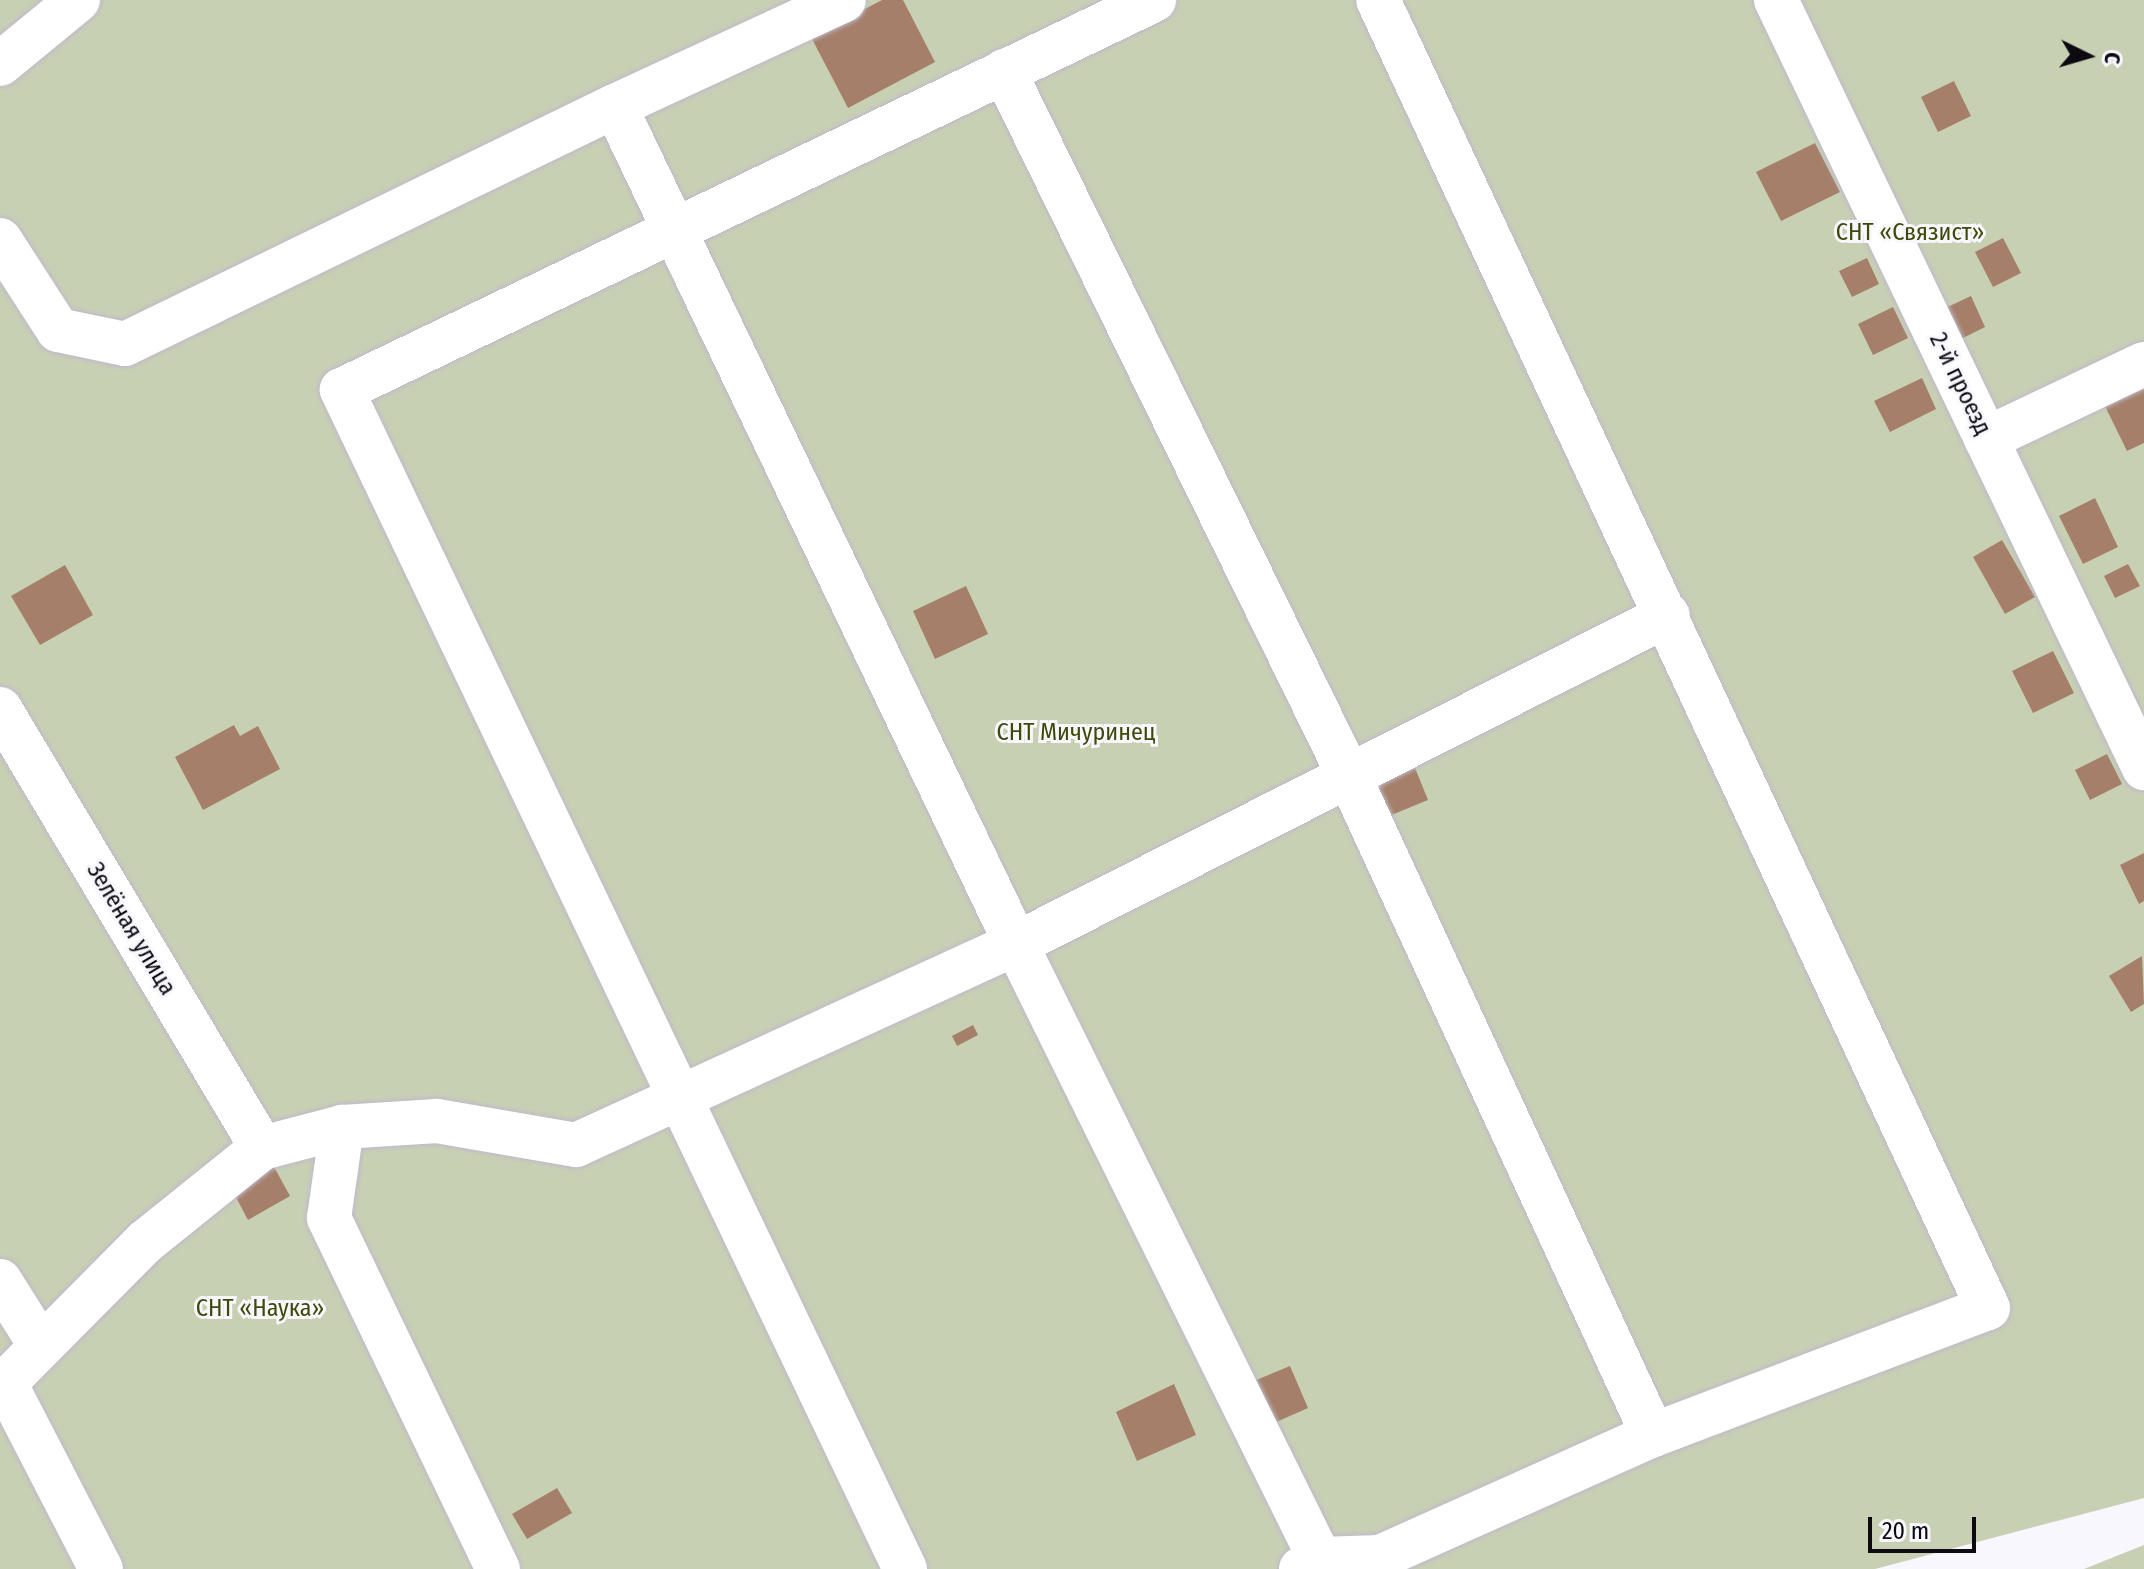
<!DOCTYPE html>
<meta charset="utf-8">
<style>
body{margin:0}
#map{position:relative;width:2144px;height:1569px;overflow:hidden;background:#f9f7fe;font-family:"Fira Sans Condensed",sans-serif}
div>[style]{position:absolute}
.green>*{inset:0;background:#c8d0b4}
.building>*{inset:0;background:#a57f69}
.roads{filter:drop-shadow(0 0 2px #beb9ca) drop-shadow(0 0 2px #beb9ca)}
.minor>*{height:44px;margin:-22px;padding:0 22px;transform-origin:22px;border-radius:22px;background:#fff}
span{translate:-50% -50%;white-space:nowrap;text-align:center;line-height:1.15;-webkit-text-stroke:6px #f9f7fe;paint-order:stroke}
.park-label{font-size:24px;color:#3e4a07}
.street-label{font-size:24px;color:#0d0b11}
.north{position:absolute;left:2048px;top:16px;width:80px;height:80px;-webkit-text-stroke:6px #f9f7fe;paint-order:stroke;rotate:95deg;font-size:22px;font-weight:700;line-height:32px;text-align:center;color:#0d0b11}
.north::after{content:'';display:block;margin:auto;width:28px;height:36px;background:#0d0b11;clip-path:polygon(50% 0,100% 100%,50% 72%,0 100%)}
.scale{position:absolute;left:1868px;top:1517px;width:108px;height:36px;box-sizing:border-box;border:4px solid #0d0b11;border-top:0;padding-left:10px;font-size:24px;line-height:28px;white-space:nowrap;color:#0d0b11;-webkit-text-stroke:6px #f9f7fe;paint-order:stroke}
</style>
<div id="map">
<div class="green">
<div style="clip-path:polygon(0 0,2144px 0,2144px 1498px,1875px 1569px,0 1569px)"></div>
<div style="clip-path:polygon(2144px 1545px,2144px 1569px,2084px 1569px)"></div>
</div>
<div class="building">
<div style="clip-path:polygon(882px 0,903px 0,935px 62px,848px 108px,811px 37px)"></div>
<div style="clip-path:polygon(1954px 81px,1971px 116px,1938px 132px,1921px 97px)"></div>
<div style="clip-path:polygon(1815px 143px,1840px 192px,1781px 221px,1756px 172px)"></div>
<div style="clip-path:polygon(2003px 238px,2021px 273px,1993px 287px,1975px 252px)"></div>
<div style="clip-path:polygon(1867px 258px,1879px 284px,1852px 297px,1839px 271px)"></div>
<div style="clip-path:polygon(1971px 296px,1985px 327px,1957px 341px,1941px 310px)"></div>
<div style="clip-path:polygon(1893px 307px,1908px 338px,1873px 355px,1858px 324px)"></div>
<div style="clip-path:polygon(1922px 378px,1936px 409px,1890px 432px,1874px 401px)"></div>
<div style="clip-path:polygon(2144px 383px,2144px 443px,2127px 451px,2103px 402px)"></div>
<div style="clip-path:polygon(2095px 498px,2118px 547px,2083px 564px,2059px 516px)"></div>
<div style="clip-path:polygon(2002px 540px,2035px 597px,2005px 614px,1973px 557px)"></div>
<div style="clip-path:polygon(2128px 564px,2140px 586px,2115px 598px,2104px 576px)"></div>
<div style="clip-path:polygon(65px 565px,93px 615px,40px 645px,11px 596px)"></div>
<div style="clip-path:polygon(966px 586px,988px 634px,935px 659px,913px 611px)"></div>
<div style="clip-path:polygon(2053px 651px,2074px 693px,2033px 713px,2012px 671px)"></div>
<div style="clip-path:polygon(234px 725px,240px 736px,258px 726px,280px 769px,203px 810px,175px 757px)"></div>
<div style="clip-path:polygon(2107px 754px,2122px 784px,2090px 800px,2075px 770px)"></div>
<div style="clip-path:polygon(1415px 768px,1428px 800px,1389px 816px,1376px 784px)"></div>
<div style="clip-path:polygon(2144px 853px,2144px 901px,2139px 904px,2120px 865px)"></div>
<div style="clip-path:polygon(2142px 956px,2144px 1004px,2131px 1012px,2109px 976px)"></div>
<div style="clip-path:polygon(973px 1025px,978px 1035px,957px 1046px,952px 1036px)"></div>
<div style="clip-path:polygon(273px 1165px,290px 1196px,248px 1220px,231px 1188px)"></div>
<div style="clip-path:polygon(1290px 1366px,1308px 1408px,1274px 1423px,1254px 1381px)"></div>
<div style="clip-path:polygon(1174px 1384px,1196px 1435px,1137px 1461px,1116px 1412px)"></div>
<div style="clip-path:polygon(557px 1488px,572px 1513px,527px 1539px,512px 1514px)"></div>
</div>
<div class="roads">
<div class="minor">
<div style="left:1776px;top:0;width:852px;rotate:64.4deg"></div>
<div style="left:0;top:64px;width:101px;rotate:-39.4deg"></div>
<div style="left:1004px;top:71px;width:785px;rotate:63.92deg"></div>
<div style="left:1349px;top:776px;width:726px;rotate:65.24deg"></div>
<div style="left:615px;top:106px;width:929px;rotate:64.43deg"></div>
<div style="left:1016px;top:944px;width:686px;rotate:63.7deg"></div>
<div style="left:0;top:240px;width:107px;rotate:57.2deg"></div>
<div style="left:58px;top:330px;width:68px;rotate:11.8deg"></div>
<div style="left:125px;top:344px;width:545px;rotate:-25.91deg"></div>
<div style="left:615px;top:106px;width:252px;rotate:-24.8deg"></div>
<div style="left:1986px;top:439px;width:175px;rotate:-25.4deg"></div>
<div style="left:0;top:709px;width:511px;rotate:59.17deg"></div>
<div style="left:342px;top:1127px;width:92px;rotate:98.1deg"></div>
<div style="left:329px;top:1218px;width:390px;rotate:64.3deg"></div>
<div style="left:0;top:1281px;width:64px;rotate:57.8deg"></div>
<div style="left:34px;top:1335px;width:13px;rotate:77deg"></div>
<div style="left:5px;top:1383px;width:209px;rotate:62.7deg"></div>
<div style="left:0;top:1388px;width:206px;rotate:-45.2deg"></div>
<div style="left:145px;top:1242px;width:150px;rotate:-38.8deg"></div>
<div style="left:262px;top:1148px;width:83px;rotate:-14.7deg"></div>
<div style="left:342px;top:1127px;width:95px;rotate:-3.6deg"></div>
<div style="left:437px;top:1121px;width:141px;rotate:9.8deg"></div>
<div style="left:576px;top:1145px;width:484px;rotate:-24.6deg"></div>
<div style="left:1016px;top:944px;width:730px;rotate:-26.78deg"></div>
<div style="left:905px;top:1569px;width:1307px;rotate:-115.53deg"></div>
<div style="left:342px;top:390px;width:901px;rotate:-25.65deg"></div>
<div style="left:1301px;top:1569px;width:21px;rotate:-28deg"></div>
<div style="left:1320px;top:1559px;width:60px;rotate:-1.9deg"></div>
<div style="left:1380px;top:1557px;width:299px;rotate:-24.1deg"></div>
<div style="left:1653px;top:1435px;width:358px;rotate:-20.8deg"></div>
<div style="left:1988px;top:1308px;width:1443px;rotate:-115deg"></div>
</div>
</div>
<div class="park-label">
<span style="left:1910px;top:233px">СНТ «Связист»</span>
<span style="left:1076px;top:733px">СНТ Мичуринец</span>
<span style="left:260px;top:1309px">СНТ «Наука»</span>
</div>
<div class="street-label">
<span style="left:1960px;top:384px;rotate:64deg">2-й проезд</span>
<span style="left:131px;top:929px;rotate:59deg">Зелёная улица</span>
</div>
<div class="north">С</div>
<div class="scale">20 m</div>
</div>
